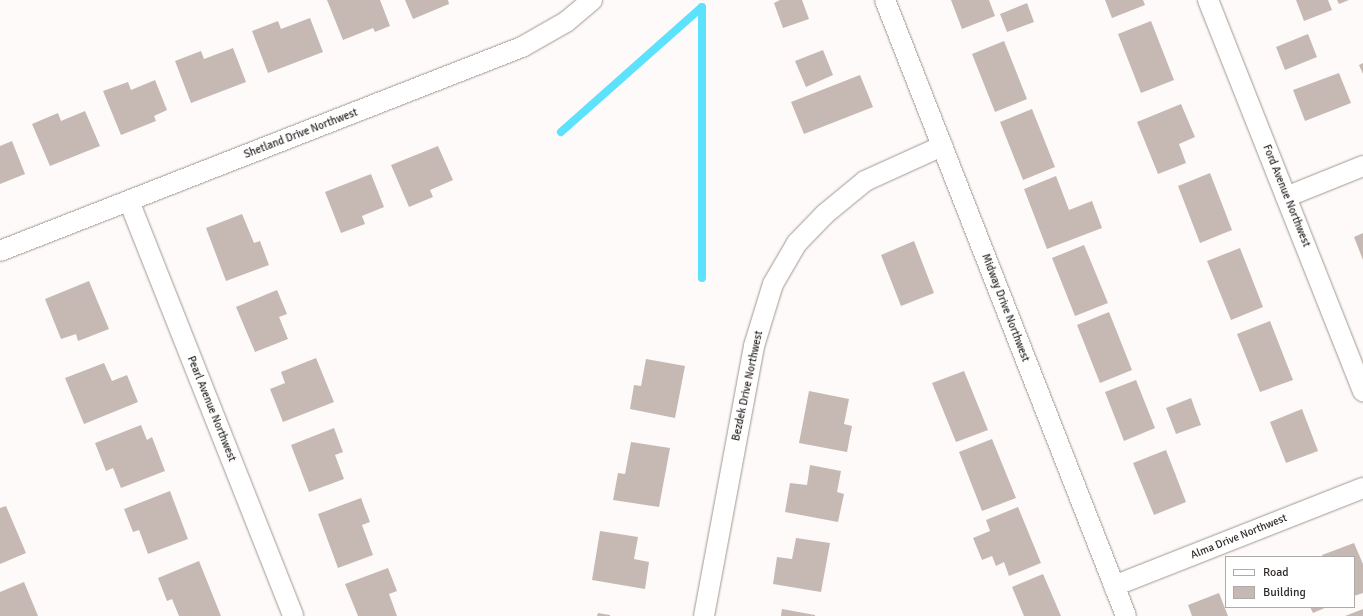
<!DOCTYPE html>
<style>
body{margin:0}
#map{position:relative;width:1363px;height:616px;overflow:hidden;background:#fdfaf9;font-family:Signika,sans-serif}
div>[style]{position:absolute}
.stream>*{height:8px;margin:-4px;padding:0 4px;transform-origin:4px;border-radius:4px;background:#5ce2fc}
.building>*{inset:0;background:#c6b9b3}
.roads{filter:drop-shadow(0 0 1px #a39791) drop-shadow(0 0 1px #a39791)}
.minor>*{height:20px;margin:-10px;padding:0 10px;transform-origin:10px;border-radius:10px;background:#fff}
span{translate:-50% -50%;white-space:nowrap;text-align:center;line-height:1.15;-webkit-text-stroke:4px #fff;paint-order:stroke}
.street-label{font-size:11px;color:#312c2a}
.legend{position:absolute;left:1225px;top:556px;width:130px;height:52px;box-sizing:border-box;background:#fff;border:1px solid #adabaa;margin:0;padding:5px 7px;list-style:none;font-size:12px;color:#312c2a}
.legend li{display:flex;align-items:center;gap:8px;height:20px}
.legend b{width:20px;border:1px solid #adabaa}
</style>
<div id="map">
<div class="stream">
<div style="left:561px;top:132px;width:188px;rotate:-41.6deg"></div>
<div style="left:702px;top:278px;width:271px;rotate:-90deg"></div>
</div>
<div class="building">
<div style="clip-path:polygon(327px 0,380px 0,390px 26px,375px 32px,373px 28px,343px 40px)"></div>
<div style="clip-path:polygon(405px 0,448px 0,449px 4px,413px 19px)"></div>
<div style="clip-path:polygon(780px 0,802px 0,809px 19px,783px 28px,774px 3px)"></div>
<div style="clip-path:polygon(951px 0,989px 0,995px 16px,962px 29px)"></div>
<div style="clip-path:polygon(1105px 0,1143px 0,1145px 5px,1112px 18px)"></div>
<div style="clip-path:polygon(1296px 0,1328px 0,1332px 10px,1304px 21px)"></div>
<div style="clip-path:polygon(1337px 0,1349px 0,1339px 4px)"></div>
<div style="clip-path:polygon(1027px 3px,1034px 22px,1007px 32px,1000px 14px)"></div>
<div style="clip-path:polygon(310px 18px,323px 52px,268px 73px,252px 31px,278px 21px,281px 29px)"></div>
<div style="clip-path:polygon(1151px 21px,1174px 80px,1141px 93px,1118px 34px)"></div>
<div style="clip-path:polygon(1308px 34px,1317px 57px,1285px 70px,1276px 47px)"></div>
<div style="clip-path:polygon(1004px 41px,1027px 99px,995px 112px,972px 54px)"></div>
<div style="clip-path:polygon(233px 48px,246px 82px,191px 103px,175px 61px,201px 51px,204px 59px)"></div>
<div style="clip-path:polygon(823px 50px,833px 75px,806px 87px,795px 61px)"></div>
<div style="clip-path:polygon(1363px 63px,1363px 74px,1359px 65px)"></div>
<div style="clip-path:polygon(1339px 73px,1351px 103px,1305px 121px,1293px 90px)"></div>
<div style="clip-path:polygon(860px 75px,873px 107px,804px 134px,791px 102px)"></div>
<div style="clip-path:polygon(155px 80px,167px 110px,154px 116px,156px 121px,121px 135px,103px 91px,128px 82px,131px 90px)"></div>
<div style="clip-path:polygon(1181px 104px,1195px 137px,1179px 144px,1186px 163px,1158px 174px,1137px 122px)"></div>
<div style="clip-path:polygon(1032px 109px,1055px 167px,1023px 180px,1000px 122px)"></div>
<div style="clip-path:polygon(85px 111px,100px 146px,50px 166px,32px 124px,58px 113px,61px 121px)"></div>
<div style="clip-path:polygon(12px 141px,25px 174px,0 184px,0 146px)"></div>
<div style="clip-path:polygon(438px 146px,453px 180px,430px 190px,433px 197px,409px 207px,391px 165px)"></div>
<div style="clip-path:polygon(1210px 173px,1232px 230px,1200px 243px,1178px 186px)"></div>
<div style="clip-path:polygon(371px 174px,384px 207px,362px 216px,365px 224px,341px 233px,325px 192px)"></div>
<div style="clip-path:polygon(1056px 176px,1069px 210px,1092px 201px,1102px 228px,1047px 249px,1024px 189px)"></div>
<div style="clip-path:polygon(242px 214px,254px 243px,260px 241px,269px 265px,226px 281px,206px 228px)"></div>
<div style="clip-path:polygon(1363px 233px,1363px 260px,1354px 237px)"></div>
<div style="clip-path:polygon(914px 241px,934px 293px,901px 306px,881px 255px)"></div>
<div style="clip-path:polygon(1084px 245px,1108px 303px,1075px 316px,1052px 258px)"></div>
<div style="clip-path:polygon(1240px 248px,1263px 307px,1231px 320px,1207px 261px)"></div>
<div style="clip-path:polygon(89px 281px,109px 329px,78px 341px,76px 334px,61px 339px,45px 299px)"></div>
<div style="clip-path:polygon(277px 290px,287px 314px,279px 317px,288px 339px,255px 352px,236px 307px)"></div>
<div style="clip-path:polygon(1109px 312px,1132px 370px,1100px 383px,1077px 325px)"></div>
<div style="clip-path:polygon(1270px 321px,1293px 380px,1260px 392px,1237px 334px)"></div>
<div style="clip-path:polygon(316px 358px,334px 402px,283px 422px,270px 389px,285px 383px,281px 372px)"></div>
<div style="clip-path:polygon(646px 359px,685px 366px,675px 418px,630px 409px,634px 385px,641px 386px)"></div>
<div style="clip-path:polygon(104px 363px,112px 381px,127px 375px,138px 402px,84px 424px,65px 378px)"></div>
<div style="clip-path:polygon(964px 371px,988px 430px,956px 442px,932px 383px)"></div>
<div style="clip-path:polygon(1136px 380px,1155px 428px,1124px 441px,1105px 392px)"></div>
<div style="clip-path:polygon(809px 391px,849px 399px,844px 424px,852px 426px,847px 452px,799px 443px)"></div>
<div style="clip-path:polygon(1191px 398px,1201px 425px,1176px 434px,1166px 408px)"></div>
<div style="clip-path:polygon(1302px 409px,1318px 451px,1286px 463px,1270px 422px)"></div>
<div style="clip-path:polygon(141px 425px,147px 440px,152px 437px,165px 471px,121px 488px,113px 468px,106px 471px,95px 443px)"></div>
<div style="clip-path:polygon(334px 428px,343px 452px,335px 455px,344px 479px,309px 492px,291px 445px)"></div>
<div style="clip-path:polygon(992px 439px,1016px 498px,982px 511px,959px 452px)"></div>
<div style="clip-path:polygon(631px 442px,670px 448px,659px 507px,613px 500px,618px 473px,625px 474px)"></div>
<div style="clip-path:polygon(1166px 450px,1186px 502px,1154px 515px,1133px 463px)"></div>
<div style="clip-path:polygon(810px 465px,841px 471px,837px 492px,844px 494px,838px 522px,785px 512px,790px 483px,807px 485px)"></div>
<div style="clip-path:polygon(170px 491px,188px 539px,148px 554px,139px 530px,133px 532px,124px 509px)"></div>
<div style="clip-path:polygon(361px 498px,370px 522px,362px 525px,373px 555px,338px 568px,318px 514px)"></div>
<div style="clip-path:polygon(6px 506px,26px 553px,0 564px,0 508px)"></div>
<div style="clip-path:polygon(1018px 507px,1041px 563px,1009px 576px,1004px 562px,996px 566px,992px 556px,982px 560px,973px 538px,990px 531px,986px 520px)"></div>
<div style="clip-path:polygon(600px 531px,638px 537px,634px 559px,649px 562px,645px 589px,592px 580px)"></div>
<div style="clip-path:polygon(796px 538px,830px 543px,821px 592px,773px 584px,777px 557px,792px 559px)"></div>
<div style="clip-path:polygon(1354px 543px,1363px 564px,1363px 593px,1354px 596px,1354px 557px,1323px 557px,1322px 555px)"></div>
<div style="clip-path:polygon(199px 561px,221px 616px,179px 616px,172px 599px,167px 601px,158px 578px)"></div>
<div style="clip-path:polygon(388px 568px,397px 591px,389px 594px,397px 616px,358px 616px,345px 584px)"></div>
<div style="clip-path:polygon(1043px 574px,1061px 616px,1024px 616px,1012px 587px)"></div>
<div style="clip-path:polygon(24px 582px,38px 616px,0 616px,0 592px)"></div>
<div style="clip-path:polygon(1219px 593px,1228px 616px,1192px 616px,1188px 605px)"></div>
<div style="clip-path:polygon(1310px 607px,1327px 607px,1313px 613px)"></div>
<div style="clip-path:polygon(782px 609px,815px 615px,815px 616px,781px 616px)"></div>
<div style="clip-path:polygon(1363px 609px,1363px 616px,1345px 616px)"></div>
<div style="clip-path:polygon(598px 613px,610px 615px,610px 616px,597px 616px)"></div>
</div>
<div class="roads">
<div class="minor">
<div style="left:885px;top:0;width:661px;rotate:68.63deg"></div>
<div style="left:1208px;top:0;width:421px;rotate:68.4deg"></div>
<div style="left:1286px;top:197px;width:83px;rotate:-21.9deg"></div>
<div style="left:129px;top:201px;width:446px;rotate:68.4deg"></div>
<div style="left:0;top:251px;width:560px;rotate:-21.35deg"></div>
<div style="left:522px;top:47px;width:51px;rotate:-29.6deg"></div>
<div style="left:566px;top:22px;width:34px;rotate:-40deg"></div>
<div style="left:1114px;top:586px;width:268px;rotate:-21.5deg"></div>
<div style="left:704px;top:616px;width:275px;rotate:-79.5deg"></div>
<div style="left:754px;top:346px;width:65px;rotate:-73deg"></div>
<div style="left:773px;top:284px;width:48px;rotate:-59.7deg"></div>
<div style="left:797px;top:243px;width:40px;rotate:-46deg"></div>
<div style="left:825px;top:214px;width:52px;rotate:-39.5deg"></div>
<div style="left:865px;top:181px;width:85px;rotate:-24.4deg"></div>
</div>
</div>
<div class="street-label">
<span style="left:301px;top:134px;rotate:-21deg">Shetland Drive Northwest</span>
<span style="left:1286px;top:196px;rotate:68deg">Ford Avenue Northwest</span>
<span style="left:1005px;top:308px;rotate:69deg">Midway Drive Northwest</span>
<span style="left:748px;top:386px;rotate:-78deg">Bezdek Drive Northwest</span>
<span style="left:211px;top:409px;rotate:68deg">Pearl Avenue Northwest</span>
<span style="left:1239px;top:537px;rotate:-22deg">Alma Drive Northwest</span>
</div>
<ul class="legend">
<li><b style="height:5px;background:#fff"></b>Road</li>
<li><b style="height:11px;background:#c6b9b3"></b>Building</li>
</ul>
</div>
